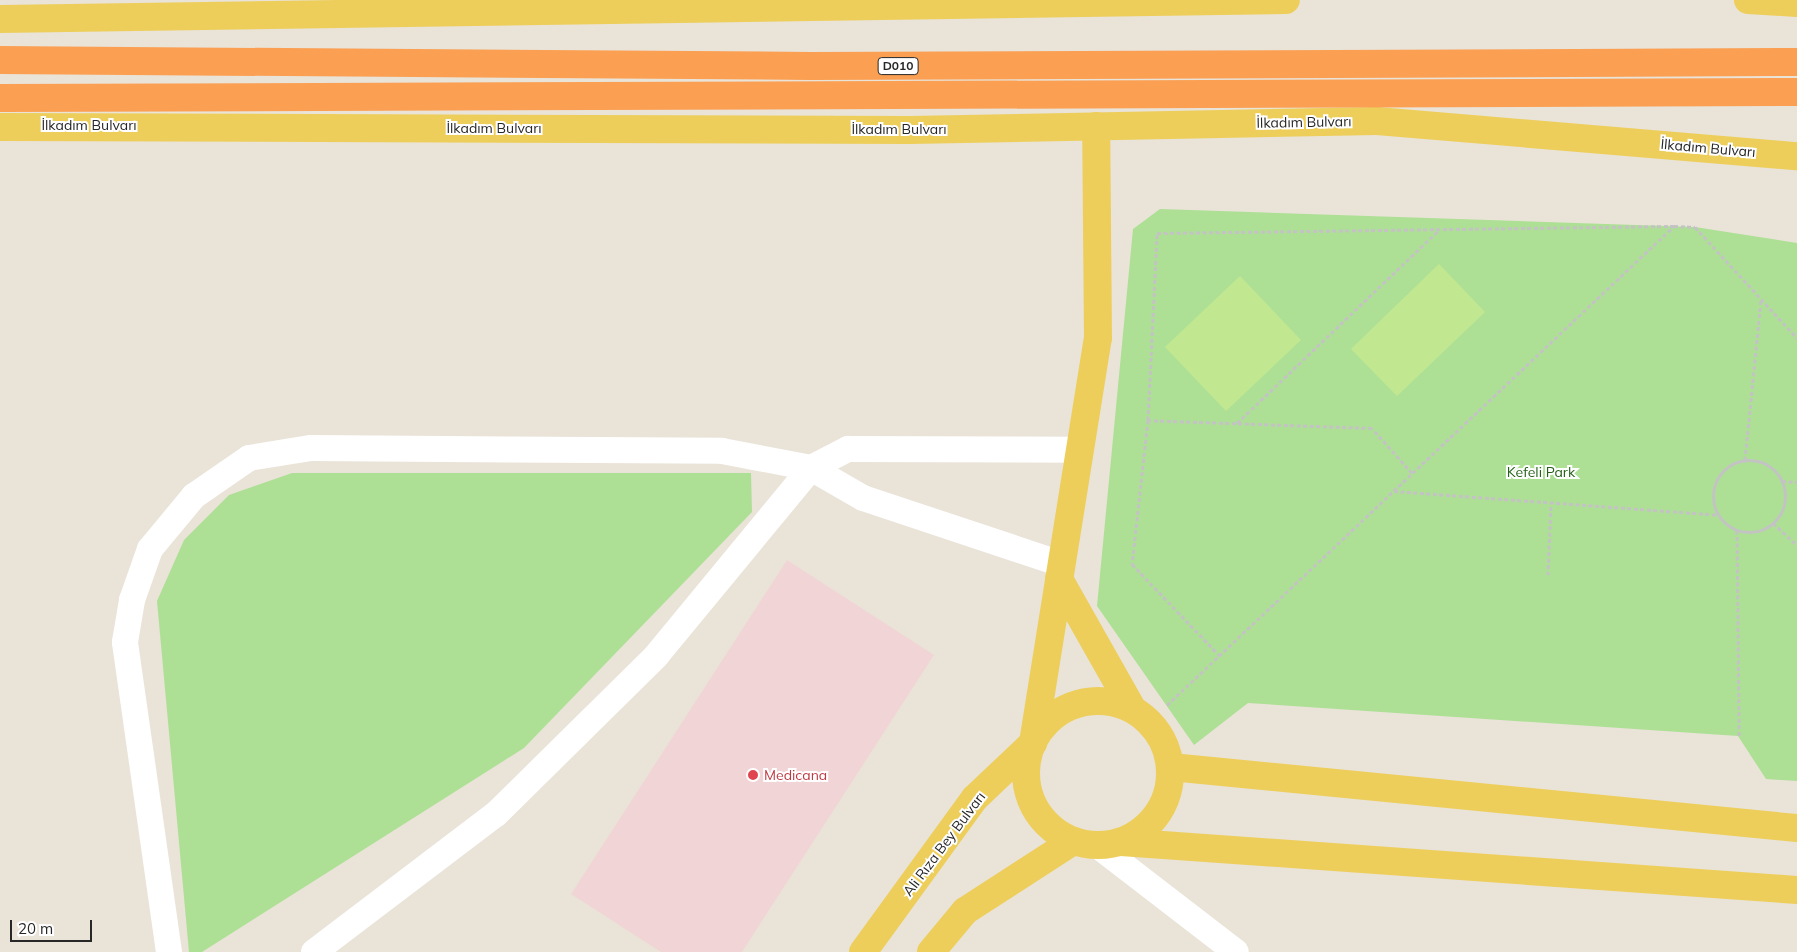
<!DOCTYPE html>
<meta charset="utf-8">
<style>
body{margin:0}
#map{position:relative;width:1797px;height:952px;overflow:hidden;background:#eae3d8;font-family:Mulish,sans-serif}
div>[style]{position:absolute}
.medical>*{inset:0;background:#f1d5d6}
.green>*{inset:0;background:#ade095}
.pitch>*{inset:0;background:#c1e891}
.path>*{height:3px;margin-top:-1.5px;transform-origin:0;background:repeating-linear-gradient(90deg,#c3c3c3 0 4px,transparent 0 6.5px)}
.path>.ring{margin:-1.5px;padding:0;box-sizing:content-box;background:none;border:3px solid #c3c3c3;border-radius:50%}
.minor>*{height:26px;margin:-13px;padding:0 13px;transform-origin:13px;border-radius:13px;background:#fff}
.major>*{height:28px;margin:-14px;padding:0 14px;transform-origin:14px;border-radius:14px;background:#edce5a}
.major>.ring{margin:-14px;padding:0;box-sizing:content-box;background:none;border:28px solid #edce5a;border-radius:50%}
.highway>*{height:28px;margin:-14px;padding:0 14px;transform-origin:14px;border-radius:14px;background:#fb9f52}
.dots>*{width:14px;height:14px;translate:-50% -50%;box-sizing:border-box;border:2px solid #fff;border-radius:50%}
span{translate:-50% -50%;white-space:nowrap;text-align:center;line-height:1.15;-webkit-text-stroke:4px #fff;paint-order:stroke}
.shield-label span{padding:1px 4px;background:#fff;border:1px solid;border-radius:4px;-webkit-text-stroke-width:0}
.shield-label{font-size:12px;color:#272727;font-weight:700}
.street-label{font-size:14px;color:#272727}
.park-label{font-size:14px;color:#27611a}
.health-label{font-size:14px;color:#be3a42}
.left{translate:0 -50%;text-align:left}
.scale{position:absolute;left:10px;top:920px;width:82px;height:22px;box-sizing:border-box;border:2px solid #272727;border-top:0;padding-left:6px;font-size:15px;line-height:18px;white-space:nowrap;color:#272727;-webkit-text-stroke:4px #fff;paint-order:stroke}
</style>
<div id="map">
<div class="medical">
<div style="clip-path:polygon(787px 560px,934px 655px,742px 952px,661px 952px,571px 894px)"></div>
</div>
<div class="green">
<div style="clip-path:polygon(1160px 209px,1695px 227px,1797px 243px,1797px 781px,1766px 779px,1738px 736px,1248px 703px,1194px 745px,1097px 606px,1133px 229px)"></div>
<div style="clip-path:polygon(292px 473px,751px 473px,752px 512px,524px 748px,202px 952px,189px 952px,157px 601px,184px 540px,229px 495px)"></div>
</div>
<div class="pitch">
<div style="clip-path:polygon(1439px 264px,1485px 312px,1397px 396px,1351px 349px)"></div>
<div style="clip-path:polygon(1240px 276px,1301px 340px,1226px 411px,1165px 347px)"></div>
</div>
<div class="path">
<div style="left:1148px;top:420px;width:145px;rotate:96.3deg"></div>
<div style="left:1132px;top:564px;width:126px;rotate:46.3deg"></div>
<div style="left:1237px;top:423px;width:279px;rotate:-43.7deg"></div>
<div style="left:1745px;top:460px;width:162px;rotate:-84.3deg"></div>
<div class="ring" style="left:1713px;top:460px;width:69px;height:69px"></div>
<div style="left:1412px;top:473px;width:60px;rotate:-131.6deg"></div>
<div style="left:1372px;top:428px;width:224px;rotate:-178deg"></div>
<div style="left:1148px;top:420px;width:187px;rotate:-87.2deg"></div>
<div style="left:1157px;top:233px;width:517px;rotate:-0.78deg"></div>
<div style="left:1782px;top:481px;width:15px;rotate:4deg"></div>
<div style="left:1394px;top:491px;width:325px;rotate:4.2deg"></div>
<div style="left:1773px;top:523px;width:33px;rotate:43deg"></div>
<div style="left:1737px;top:530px;width:206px;rotate:89.4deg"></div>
<div style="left:1548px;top:575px;width:73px;rotate:-87.6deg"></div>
<div style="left:1167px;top:705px;width:697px;rotate:-43.37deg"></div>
<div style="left:1674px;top:226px;width:21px;rotate:3deg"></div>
<div style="left:1695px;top:227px;width:151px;rotate:47.4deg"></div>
</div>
<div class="minor">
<div style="left:1097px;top:845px;width:175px;rotate:37.6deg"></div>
<div style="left:169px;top:952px;width:313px;rotate:-98.1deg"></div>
<div style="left:125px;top:642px;width:43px;rotate:-80.5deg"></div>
<div style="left:132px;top:600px;width:54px;rotate:-70.6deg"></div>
<div style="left:150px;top:549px;width:69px;rotate:-50.3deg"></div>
<div style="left:194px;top:496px;width:67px;rotate:-34.6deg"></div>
<div style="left:249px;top:458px;width:63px;rotate:-9.2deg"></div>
<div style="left:311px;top:448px;width:411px;rotate:0.4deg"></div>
<div style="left:722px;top:451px;width:91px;rotate:10.8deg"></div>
<div style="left:811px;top:468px;width:60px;rotate:30deg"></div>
<div style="left:863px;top:498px;width:209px;rotate:18.4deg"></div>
<div style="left:314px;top:952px;width:228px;rotate:-37.2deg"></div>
<div style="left:496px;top:814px;width:225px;rotate:-44.6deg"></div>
<div style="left:656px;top:656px;width:244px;rotate:-50.5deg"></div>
<div style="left:811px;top:468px;width:42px;rotate:-27.2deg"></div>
<div style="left:848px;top:449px;width:232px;rotate:0.2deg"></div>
</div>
<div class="major">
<div style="left:1748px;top:0;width:49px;rotate:3.5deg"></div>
<div style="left:0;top:19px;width:1286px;rotate:-0.85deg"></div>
<div style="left:0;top:127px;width:910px;rotate:0.19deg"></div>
<div style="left:910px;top:130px;width:467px;rotate:-1.1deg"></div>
<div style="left:1377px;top:121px;width:421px;rotate:4.8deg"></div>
<div style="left:1059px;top:579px;width:150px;rotate:60.5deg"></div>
<div class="ring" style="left:1026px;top:701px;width:116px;height:116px"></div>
<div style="left:1171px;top:767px;width:629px;rotate:5.57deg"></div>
<div style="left:1121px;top:842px;width:678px;rotate:4.06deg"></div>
<div style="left:863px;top:952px;width:190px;rotate:-54deg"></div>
<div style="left:975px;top:798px;width:80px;rotate:-43.5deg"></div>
<div style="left:1033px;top:743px;width:410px;rotate:-80.9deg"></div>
<div style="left:1098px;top:338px;width:212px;rotate:-90.5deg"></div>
<div style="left:931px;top:952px;width:53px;rotate:-50.3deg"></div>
<div style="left:965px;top:911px;width:129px;rotate:-32.9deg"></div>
</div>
<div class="highway">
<div style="left:0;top:60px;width:811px;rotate:0.42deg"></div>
<div style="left:811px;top:66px;width:986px;rotate:-0.23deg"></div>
<div style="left:0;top:98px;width:1797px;rotate:-0.19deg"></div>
</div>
<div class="dots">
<div style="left:753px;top:775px;background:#e0444e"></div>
</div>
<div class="shield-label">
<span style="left:898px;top:66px">D010</span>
</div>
<div class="street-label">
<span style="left:1304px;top:122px;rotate:-1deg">İlkadım Bulvarı</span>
<span style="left:89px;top:125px">İlkadım Bulvarı</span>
<span style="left:494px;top:128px">İlkadım Bulvarı</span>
<span style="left:899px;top:129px">İlkadım Bulvarı</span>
<span style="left:1708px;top:148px;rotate:5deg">İlkadım Bulvarı</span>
<span style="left:944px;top:844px;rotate:-53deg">Ali Rıza Bey Bulvarı</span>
</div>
<div class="park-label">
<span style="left:1541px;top:472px">Kefeli Park</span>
</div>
<div class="health-label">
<span class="left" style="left:764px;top:775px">Medicana</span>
</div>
<div class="scale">20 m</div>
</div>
